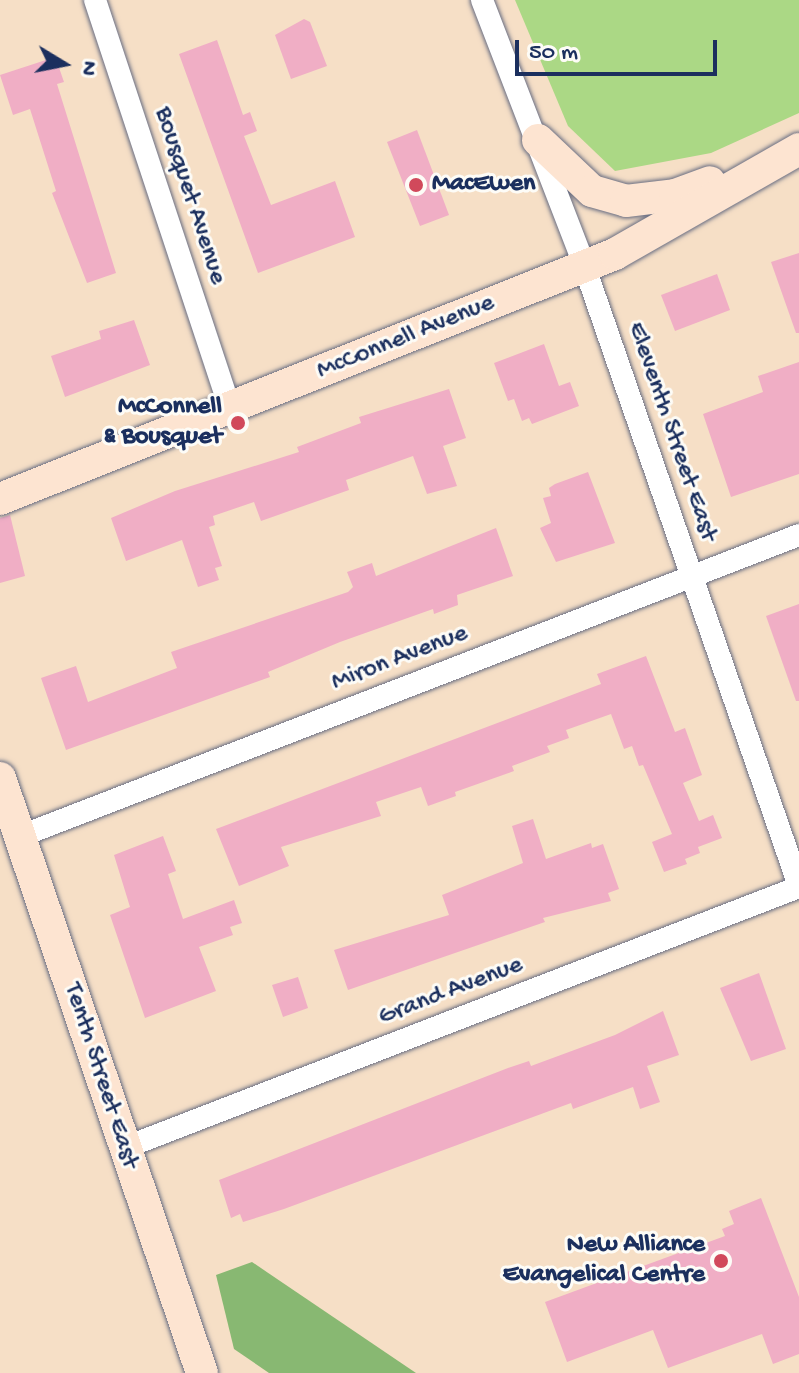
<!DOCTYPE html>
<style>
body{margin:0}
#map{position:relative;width:799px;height:1373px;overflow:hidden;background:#f6dfc6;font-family:"Gochi Hand",sans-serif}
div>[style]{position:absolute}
.green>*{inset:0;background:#abd885}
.forest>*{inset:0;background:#88b872}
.building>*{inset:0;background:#f0aec5}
.roads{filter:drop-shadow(0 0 2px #686d82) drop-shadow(0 0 2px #686d82)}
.street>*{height:22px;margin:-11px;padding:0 11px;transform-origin:11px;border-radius:11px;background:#fff}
.secondary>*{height:32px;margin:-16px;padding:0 16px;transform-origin:16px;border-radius:16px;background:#fde4d1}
.dots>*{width:22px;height:22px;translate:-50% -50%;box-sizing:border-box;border:4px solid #fdfcf7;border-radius:50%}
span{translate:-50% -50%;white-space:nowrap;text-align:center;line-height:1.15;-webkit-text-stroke:6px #fdfcf7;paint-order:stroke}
.poi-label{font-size:26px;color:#1b2f5e;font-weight:700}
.left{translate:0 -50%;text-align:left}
.right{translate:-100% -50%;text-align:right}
.street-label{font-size:26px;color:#1b2f5e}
.north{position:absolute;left:24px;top:24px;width:80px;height:80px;-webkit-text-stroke:6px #fdfcf7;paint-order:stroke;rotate:100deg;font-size:22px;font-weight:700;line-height:32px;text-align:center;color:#1b2f5e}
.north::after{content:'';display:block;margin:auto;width:28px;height:36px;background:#1b2f5e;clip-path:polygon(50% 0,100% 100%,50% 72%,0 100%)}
.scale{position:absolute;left:515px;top:40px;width:202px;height:36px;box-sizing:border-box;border:4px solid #1b2f5e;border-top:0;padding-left:10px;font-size:24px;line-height:28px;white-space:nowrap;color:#1b2f5e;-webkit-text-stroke:6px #fdfcf7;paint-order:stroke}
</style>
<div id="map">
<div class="green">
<div style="clip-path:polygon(515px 0,799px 0,799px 113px,711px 153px,615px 171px,568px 126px)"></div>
</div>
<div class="forest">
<div style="clip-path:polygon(252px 1262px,416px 1373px,269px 1373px,234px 1349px,216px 1275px)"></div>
</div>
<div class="building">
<div style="clip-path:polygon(304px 19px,310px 22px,327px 66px,291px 79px,275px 35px)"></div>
<div style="clip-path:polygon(217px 40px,243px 115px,250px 112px,257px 131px,244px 136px,271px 205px,335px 181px,355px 237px,258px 273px,179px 54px)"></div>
<div style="clip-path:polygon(49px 59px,56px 59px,64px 82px,57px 84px,116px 273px,87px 283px,52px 193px,56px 191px,30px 109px,13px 115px,0 75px)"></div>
<div style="clip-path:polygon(417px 130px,449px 215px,420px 226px,387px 142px)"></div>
<div style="clip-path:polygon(799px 253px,799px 333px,796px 333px,771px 262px)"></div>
<div style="clip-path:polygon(717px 274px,730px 310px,675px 331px,661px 295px)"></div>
<div style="clip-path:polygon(134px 320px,150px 365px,65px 397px,51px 356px,101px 339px,99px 331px)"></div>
<div style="clip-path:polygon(544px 344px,559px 386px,570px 382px,579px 406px,532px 424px,529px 418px,522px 421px,514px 399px,508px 401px,494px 363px)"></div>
<div style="clip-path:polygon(799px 362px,799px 474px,731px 497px,703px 414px,763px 392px,758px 376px)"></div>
<div style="clip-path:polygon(449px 389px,466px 438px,443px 446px,457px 486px,427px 494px,413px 456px,346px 480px,349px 490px,261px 521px,254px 502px,213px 516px,215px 525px,209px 527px,222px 566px,215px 568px,219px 580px,198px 587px,182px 540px,126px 561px,111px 518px,175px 491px,299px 452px,297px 447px,361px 423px,359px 417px)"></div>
<div style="clip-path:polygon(588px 472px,615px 543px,556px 562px,540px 528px,551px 523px,543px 498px,551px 496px,549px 488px,555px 484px)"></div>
<div style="clip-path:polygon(10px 515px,25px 576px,0 583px,0 518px)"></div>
<div style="clip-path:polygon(496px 528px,513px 576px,457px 595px,458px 605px,434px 614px,433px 609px,340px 642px,268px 672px,270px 677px,66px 750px,41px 678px,76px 666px,88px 702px,177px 668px,171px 652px,348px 592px,353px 587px,347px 572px,372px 563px,376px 576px)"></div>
<div style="clip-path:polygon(799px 604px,799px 701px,796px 701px,766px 616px)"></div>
<div style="clip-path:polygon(646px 656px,675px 732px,685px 728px,702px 775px,683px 783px,699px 821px,713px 815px,722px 838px,698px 847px,700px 853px,685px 859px,687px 864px,664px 872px,652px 842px,672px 834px,643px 765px,639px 766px,632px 746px,624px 749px,611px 714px,566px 730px,569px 738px,547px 746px,550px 752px,512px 766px,514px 771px,455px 792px,456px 796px,428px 806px,421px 787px,376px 802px,381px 816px,281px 847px,289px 866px,239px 886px,216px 829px,601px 684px,597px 674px)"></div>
<div style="clip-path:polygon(533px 819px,546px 859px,591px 843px,592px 848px,603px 844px,619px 889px,608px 893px,611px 901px,543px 918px,545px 922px,348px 990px,334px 950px,449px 915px,442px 895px,523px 863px,512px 826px)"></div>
<div style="clip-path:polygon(163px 836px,176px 871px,168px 874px,183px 919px,234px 900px,242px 923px,230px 927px,233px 935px,199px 947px,216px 991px,145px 1018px,110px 915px,130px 907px,114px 855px)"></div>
<div style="clip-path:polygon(759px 973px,786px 1049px,751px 1061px,720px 988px)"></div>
<div style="clip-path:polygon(298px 977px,308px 1008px,283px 1017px,272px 985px)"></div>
<div style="clip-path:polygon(663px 1011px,679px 1055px,647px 1066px,660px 1102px,640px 1109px,633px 1087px,573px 1109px,571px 1103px,284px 1209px,243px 1222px,240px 1214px,231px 1218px,219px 1180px,508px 1068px,529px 1061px,531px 1066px,615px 1035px)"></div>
<div style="clip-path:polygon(761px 1198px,799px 1297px,799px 1354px,773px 1364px,762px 1334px,668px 1368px,653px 1330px,567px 1362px,545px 1302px,725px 1236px,722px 1229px,734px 1224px,729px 1211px)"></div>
</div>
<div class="roads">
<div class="street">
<div style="left:95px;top:0;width:430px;rotate:71.7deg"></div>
<div style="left:482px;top:0;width:284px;rotate:68.9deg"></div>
<div style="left:584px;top:265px;width:657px;rotate:70.9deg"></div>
<div style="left:21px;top:836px;width:834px;rotate:-21.15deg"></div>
<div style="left:124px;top:1148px;width:724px;rotate:-21.14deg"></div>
</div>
<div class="secondary">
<div style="left:538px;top:140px;width:74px;rotate:43.4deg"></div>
<div style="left:592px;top:191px;width:35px;rotate:16deg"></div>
<div style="left:626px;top:201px;width:49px;rotate:-7deg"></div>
<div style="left:675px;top:195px;width:37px;rotate:-20deg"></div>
<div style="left:0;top:499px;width:662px;rotate:-21.72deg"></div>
<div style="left:615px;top:254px;width:212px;rotate:-29.7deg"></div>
<div style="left:0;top:778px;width:628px;rotate:71.25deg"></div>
</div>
</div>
<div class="dots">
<div style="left:416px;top:185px;background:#d1495b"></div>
<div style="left:238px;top:423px;background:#d1495b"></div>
<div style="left:721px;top:1261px;background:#d1495b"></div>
</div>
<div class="poi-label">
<span class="left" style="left:432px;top:185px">MacEwen</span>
<span class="right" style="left:222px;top:423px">McConnell<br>&amp; Bousquet</span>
<span class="right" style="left:705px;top:1261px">New Alliance<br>Evangelical Centre</span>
</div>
<div class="street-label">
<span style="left:189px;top:196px;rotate:72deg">Bousquet Avenue</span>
<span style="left:406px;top:338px;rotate:-22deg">McConnell Avenue</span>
<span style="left:671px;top:432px;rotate:71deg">Eleventh Street East</span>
<span style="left:400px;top:659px;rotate:-21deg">Miron Avenue</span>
<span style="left:451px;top:992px;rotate:-21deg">Grand Avenue</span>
<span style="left:100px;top:1076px;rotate:72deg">Tenth Street East</span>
</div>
<div class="north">N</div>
<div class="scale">50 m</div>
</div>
